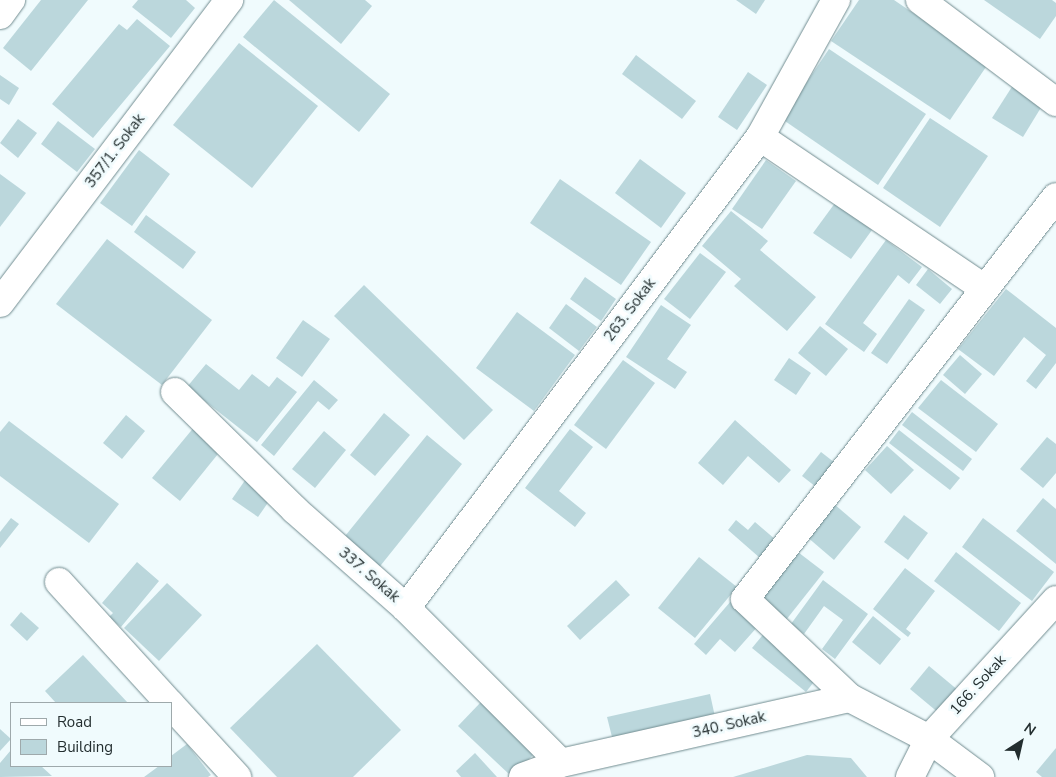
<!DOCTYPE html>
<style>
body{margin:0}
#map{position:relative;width:1056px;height:777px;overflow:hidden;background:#f0fbfd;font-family:"Nunito Sans",sans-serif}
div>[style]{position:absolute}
.building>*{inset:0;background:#bbd7dc}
.roads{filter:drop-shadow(0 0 1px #718c90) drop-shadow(0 0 1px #718c90)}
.minor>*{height:28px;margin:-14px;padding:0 14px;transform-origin:14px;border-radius:14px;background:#fff}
span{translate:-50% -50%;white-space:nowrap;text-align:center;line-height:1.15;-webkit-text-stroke:5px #f0fbfd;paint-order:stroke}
.street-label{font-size:15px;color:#232e2f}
.legend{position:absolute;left:10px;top:702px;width:162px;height:65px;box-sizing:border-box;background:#f0fbfd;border:1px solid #9ea9ab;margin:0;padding:6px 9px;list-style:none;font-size:15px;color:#232e2f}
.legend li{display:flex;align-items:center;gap:10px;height:25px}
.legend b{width:25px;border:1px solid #9ea9ab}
.north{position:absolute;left:996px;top:717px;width:50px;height:50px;-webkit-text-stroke:4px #f0fbfd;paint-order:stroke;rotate:35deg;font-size:14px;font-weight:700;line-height:20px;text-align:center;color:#232e2f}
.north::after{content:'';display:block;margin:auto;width:18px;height:22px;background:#232e2f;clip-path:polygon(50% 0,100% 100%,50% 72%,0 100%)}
</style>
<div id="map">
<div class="building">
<div style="clip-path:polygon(41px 0,88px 0,31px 71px,3px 48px)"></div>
<div style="clip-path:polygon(138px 0,186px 0,195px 8px,171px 38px,132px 7px)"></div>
<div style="clip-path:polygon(274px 0,390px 94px,359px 132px,243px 37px)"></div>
<div style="clip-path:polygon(289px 0,365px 0,372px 6px,341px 44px)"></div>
<div style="clip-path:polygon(736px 0,765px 0,756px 14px)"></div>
<div style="clip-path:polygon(859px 0,894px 0,988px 64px,950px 120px,831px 41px)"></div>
<div style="clip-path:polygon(984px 0,1052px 0,1056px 3px,1056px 16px,1040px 39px)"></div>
<div style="clip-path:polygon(137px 19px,170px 46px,93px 138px,52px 104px,119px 24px,127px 30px)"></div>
<div style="clip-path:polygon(239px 43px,318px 106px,252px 188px,173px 125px)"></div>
<div style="clip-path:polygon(829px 49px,926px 114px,878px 185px,782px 119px)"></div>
<div style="clip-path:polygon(636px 55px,696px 101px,682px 119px,622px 74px)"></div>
<div style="clip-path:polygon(748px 72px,767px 85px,737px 130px,718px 117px)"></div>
<div style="clip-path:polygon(0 75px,19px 88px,9px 105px,0 99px)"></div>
<div style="clip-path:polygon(1015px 82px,1045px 101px,1023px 137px,992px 118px)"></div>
<div style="clip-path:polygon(930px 118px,988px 156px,940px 227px,883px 188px)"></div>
<div style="clip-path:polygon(18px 119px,37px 133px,18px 158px,0 143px)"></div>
<div style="clip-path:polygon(58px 121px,95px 149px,77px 172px,41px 144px)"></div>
<div style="clip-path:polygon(139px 150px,170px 174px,132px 226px,100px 203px)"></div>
<div style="clip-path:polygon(640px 159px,686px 193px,661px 228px,615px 193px)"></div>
<div style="clip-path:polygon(766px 160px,796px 181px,762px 229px,732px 209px)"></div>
<div style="clip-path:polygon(0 174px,26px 193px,0 227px)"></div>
<div style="clip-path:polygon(560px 179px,651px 242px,621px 285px,530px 223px)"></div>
<div style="clip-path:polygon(835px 203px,872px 230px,851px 259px,813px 233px)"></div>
<div style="clip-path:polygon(731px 211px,768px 241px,760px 250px,816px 297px,787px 331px,734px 286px,741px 279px,702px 246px)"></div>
<div style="clip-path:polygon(146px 215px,196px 252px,183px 269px,134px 232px)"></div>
<div style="clip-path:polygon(107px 239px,212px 320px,162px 385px,56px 304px)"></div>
<div style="clip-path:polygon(886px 240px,922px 267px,909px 284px,898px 275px,863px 323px,877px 334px,864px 352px,825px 324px)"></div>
<div style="clip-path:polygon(700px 253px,726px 272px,690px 319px,664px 299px)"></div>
<div style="clip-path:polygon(928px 269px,952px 289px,940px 304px,916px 285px)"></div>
<div style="clip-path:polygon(585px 277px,616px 299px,601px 321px,570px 299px)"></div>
<div style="clip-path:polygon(364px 285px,493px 410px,464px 440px,334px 316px)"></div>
<div style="clip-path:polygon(1006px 289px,1056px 328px,1056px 363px,1036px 389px,1026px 381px,1046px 355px,1024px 337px,994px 376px,958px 349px)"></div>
<div style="clip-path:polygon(909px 299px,925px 310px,887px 364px,871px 353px)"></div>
<div style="clip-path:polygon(566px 304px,597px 327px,579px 351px,549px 328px)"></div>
<div style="clip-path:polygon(661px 305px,691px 325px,667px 359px,687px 372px,675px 389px,626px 357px)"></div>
<div style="clip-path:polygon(517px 312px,575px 355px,534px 411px,476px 368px)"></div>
<div style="clip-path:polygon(303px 320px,330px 339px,302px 377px,276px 358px)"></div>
<div style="clip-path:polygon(820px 326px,848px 349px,826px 376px,798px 353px)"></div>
<div style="clip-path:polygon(960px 355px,982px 374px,965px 394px,943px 375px)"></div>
<div style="clip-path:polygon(789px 358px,811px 373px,796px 395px,774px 380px)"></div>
<div style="clip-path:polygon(623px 360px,655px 383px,606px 449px,574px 425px)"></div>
<div style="clip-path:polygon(206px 364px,239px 390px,252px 374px,269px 387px,277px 377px,297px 392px,257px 442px,187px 387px)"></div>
<div style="clip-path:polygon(314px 380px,338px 400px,329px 410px,318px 401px,274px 456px,261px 445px)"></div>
<div style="clip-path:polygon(941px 380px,998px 424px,976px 452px,918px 408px)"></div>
<div style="clip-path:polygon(912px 412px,972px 459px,963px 471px,902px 425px)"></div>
<div style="clip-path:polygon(384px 413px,410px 435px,375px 476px,350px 455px)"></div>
<div style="clip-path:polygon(126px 415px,145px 431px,122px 459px,103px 443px)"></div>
<div style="clip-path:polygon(735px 420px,791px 470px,779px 483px,748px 456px,723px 485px,698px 463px)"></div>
<div style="clip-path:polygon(9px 421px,119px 504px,89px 543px,0 476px,0 432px)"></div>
<div style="clip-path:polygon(195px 426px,222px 449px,180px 501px,152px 478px)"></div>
<div style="clip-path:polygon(570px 429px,593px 447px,559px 491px,586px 513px,575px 527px,525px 488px)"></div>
<div style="clip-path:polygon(899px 430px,960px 478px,950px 490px,889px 443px)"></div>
<div style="clip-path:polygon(324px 431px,346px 450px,315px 488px,292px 469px)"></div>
<div style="clip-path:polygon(427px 435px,462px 464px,377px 570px,341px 541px)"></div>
<div style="clip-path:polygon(1047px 437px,1056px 444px,1056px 473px,1043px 488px,1020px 469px)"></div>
<div style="clip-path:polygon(887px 446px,914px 470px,891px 494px,865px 470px)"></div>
<div style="clip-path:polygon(821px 452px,839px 466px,820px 490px,802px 476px)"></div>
<div style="clip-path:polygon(248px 476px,274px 494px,258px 517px,232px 499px)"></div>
<div style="clip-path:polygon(1043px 498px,1056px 509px,1056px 564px,1016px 531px)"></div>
<div style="clip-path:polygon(834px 504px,861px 527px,834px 560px,806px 536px)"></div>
<div style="clip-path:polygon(904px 515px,928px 533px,908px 560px,884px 542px)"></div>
<div style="clip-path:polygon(11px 518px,19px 524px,0 548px,0 532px)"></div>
<div style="clip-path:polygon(983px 518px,1054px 572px,1032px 601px,962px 547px)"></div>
<div style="clip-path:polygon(736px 520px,748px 530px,755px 522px,776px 540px,760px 558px,728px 530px)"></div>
<div style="clip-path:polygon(794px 549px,824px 572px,786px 620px,757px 597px)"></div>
<div style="clip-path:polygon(956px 552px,1021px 603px,999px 631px,934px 581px)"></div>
<div style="clip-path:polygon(699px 557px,737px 587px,695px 638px,658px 608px)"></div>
<div style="clip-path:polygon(137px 562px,159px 581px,121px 627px,109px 617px,113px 613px,102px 603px)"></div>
<div style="clip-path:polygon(905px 568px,935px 591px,906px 629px,911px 633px,908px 637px,873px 609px)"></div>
<div style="clip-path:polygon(616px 580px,630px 595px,580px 640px,567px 626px)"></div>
<div style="clip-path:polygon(823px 580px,868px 614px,835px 659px,822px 649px,843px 620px,824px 606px,804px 634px,791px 624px)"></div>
<div style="clip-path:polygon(167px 583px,202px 615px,159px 661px,124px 628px)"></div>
<div style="clip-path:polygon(731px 601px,759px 625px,735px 652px,720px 639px,706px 655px,694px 644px)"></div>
<div style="clip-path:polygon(21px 612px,39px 628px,27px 641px,10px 625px)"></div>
<div style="clip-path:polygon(873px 616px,901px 639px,880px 665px,852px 642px)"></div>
<div style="clip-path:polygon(766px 631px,820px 674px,806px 692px,752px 648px)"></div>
<div style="clip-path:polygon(317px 644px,401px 730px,353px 777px,277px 777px,230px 728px)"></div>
<div style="clip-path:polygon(83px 655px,128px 703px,56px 703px,45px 691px)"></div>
<div style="clip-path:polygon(929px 666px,959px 691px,940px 714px,910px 689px)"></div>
<div style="clip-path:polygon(710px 694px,717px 726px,615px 749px,607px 717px)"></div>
<div style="clip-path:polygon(481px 702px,534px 754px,512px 777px,458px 726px)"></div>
<div style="clip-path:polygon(0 729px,11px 739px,0 751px)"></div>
<div style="clip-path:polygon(187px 744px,211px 775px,208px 777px,144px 777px,159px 766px,171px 766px,171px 756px)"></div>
<div style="clip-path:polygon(1056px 748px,1056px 777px,1042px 777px,1036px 772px)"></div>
<div style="clip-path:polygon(11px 750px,11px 766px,41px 766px,52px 776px,0 777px,0 763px)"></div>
<div style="clip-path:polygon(475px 753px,497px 777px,461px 777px,456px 771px)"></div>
<div style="clip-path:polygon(807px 755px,851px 758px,867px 777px,733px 777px)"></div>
</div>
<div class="roads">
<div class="minor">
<div style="left:920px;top:0;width:170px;rotate:36.9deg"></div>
<div style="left:0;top:15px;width:19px;rotate:-54deg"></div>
<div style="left:760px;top:137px;width:270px;rotate:34deg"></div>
<div style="left:0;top:303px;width:380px;rotate:-52.9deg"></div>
<div style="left:175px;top:392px;width:168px;rotate:44.5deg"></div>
<div style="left:295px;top:510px;width:148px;rotate:41.4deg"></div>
<div style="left:406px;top:608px;width:219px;rotate:45deg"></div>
<div style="left:59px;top:582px;width:164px;rotate:47.7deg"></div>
<div style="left:406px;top:608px;width:589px;rotate:-53.07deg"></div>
<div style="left:760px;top:137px;width:157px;rotate:-61deg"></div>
<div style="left:850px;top:698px;width:144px;rotate:-136.7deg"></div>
<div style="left:745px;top:599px;width:508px;rotate:-52.27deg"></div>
<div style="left:171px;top:705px;width:98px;rotate:47.5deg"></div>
<div style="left:523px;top:777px;width:40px;rotate:-20.2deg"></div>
<div style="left:561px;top:763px;width:296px;rotate:-12.7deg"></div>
<div style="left:850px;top:698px;width:89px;rotate:27.4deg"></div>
<div style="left:929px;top:739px;width:64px;rotate:36.7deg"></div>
<div style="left:910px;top:777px;width:42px;rotate:-63.4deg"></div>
<div style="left:929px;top:739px;width:188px;rotate:-47.6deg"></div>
</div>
</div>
<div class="street-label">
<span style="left:115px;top:151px;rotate:-53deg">357/1. Sokak</span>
<span style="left:630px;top:310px;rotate:-53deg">263. Sokak</span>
<span style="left:369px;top:575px;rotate:41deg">337. Sokak</span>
<span style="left:978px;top:685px;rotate:-48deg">166. Sokak</span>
<span style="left:729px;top:725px;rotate:-13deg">340. Sokak</span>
</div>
<ul class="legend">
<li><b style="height:6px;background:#fff"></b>Road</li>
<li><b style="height:14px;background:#bbd7dc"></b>Building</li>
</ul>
<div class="north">N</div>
</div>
